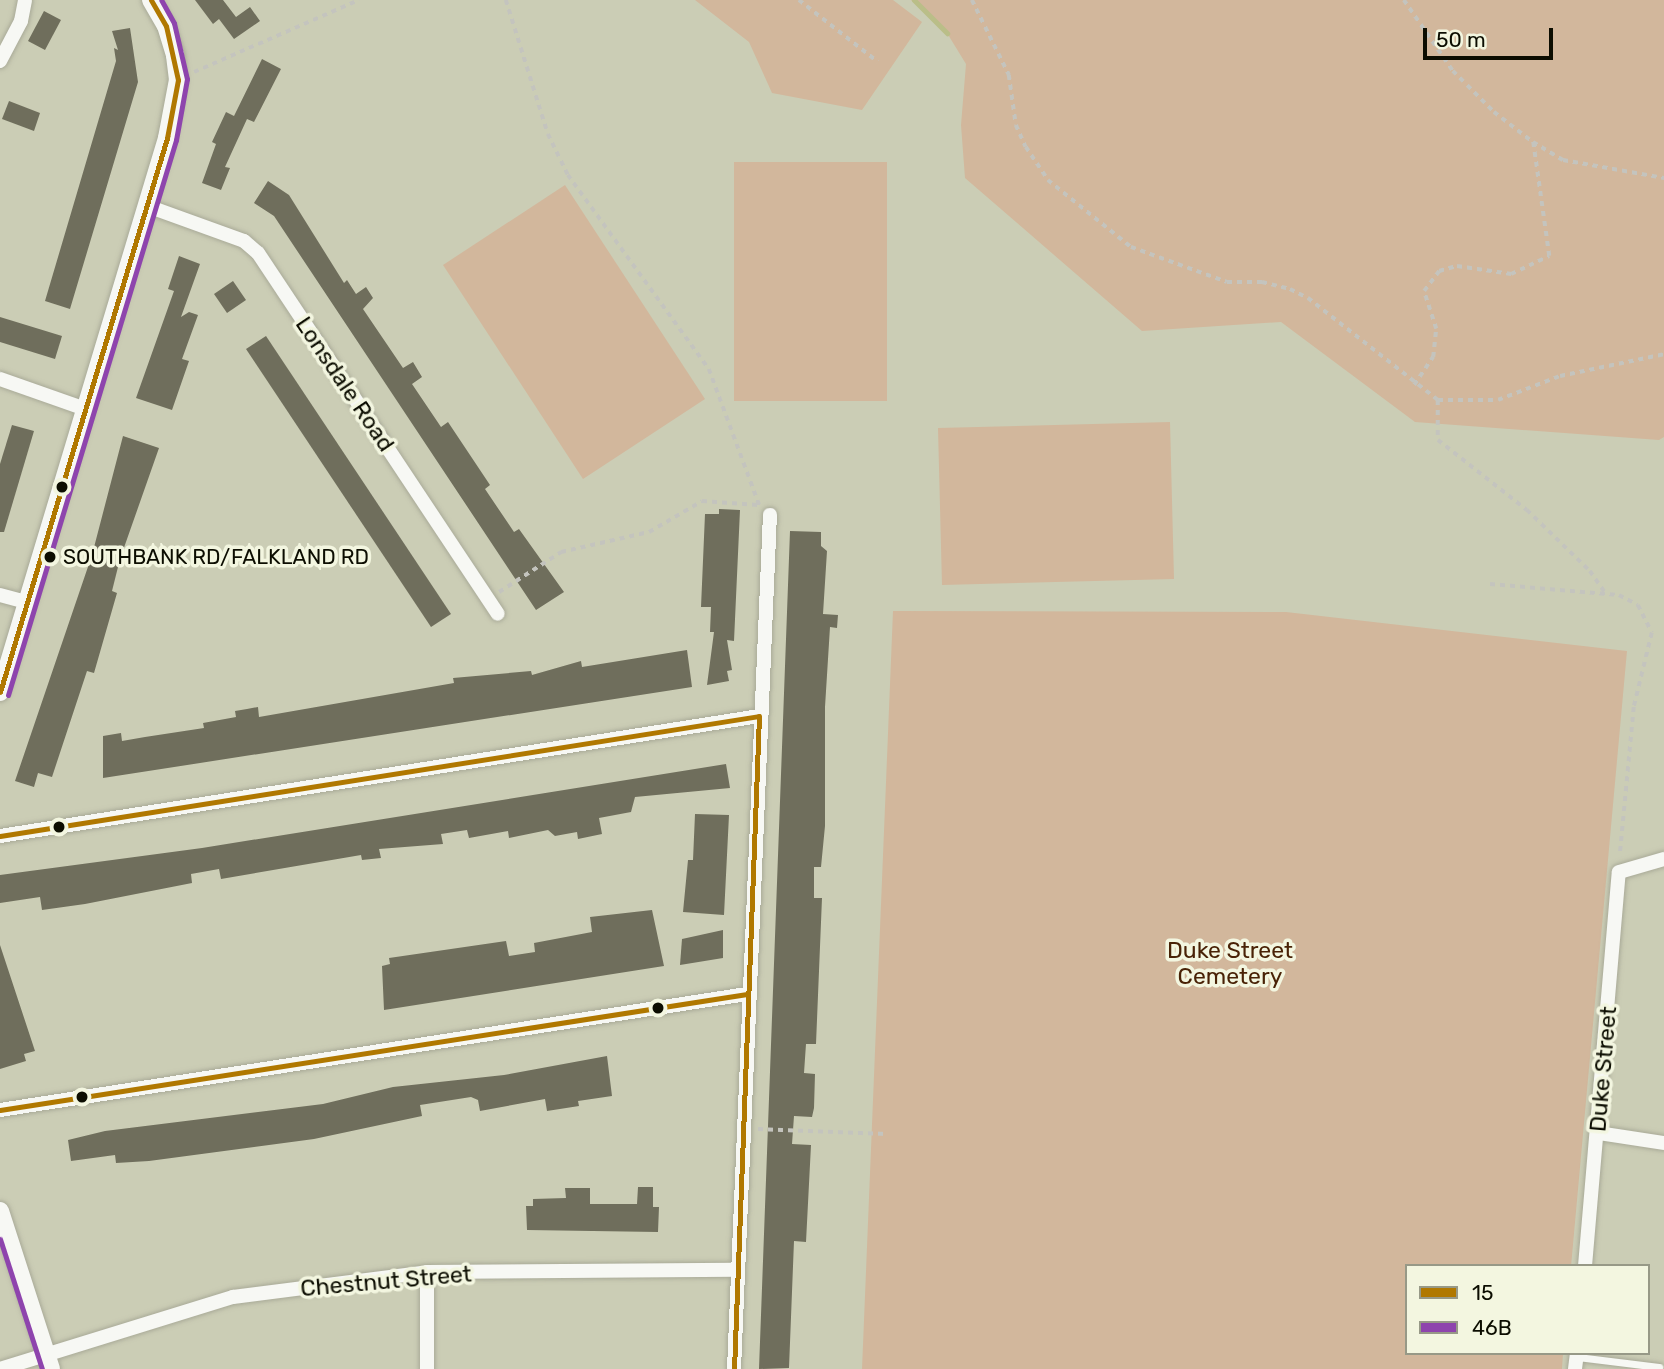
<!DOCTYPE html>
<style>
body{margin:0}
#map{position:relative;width:1664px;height:1369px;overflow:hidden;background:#cbcdb5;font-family:Rubik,sans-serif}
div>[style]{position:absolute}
.green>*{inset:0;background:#d2b79c}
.stream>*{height:5px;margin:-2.5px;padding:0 2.5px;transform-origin:2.5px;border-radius:2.5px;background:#babe88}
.building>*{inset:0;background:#6f6e5c}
.path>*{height:3.5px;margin-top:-1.75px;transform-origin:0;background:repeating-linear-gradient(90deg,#c4c4be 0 5px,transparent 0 10px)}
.roads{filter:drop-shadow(0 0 2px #a9aa98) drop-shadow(0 0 2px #a9aa98)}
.service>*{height:7px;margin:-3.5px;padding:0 3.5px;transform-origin:3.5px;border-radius:3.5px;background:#f7f8f4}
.minor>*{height:14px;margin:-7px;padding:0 7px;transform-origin:7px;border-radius:7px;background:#f7f8f4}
.tertiary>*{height:18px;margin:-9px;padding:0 9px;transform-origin:9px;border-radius:9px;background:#f7f8f4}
.bus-1>*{height:5px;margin:-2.5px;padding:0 2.5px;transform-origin:2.5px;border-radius:2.5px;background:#b07800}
.bus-2>*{height:5px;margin:-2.5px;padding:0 2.5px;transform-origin:2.5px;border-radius:2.5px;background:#8e44ad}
.dots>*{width:19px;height:19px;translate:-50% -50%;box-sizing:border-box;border:4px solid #f3f6e0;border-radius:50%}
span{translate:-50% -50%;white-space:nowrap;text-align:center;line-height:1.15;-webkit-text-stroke:7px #f3f6e0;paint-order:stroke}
.bus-label{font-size:21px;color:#0c0d01}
.left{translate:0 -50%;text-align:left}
.street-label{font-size:23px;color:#0c0d01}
.park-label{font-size:23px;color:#492206}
.legend{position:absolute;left:1405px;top:1264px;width:245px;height:91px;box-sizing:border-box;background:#f3f6e0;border:2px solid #979987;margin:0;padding:9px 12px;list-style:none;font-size:21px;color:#0c0d01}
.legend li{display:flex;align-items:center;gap:14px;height:35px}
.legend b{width:35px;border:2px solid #979987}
.scale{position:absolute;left:1423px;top:28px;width:130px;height:32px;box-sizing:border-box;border:4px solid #0c0d01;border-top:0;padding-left:9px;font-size:21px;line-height:24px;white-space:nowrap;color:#0c0d01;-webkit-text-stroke:5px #f3f6e0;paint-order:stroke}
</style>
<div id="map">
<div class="green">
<div style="clip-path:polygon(695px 0,893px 0,922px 22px,862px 110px,772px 93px,749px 42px)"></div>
<div style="clip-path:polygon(911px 0,1664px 0,1664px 437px,1659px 440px,1415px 422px,1281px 322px,1142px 331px,965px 178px,961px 125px,966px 64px,947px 33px)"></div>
<div style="clip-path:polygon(734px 162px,887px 162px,887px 401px,734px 401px)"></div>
<div style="clip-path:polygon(565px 185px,705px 399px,583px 479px,443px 265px)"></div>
<div style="clip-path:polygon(1170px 422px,1174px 579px,942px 585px,938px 428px)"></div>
<div style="clip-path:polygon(893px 611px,1286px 612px,1627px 651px,1571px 1266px,1407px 1266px,1407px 1353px,1563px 1353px,1562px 1369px,862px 1369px)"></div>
</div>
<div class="stream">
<div style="left:914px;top:0;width:47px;rotate:45deg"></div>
</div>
<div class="building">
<div style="clip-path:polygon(195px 0,223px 0,236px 17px,250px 7px,260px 21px,234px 39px,219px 19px,213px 24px)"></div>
<div style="clip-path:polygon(44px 11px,61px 20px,45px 50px,28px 41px)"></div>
<div style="clip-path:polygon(130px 28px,138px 82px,70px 309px,45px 301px,116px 61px,114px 48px,118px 50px,112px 31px)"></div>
<div style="clip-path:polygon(262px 59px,281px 69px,254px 122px,247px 119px,225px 167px,230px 168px,221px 190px,202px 183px,216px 144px,212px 142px,226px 112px,234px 116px)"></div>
<div style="clip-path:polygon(9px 101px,40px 113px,34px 131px,2px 119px)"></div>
<div style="clip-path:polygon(268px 181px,289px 195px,344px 283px,347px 280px,356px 294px,366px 287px,373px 298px,363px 309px,403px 368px,413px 362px,422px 377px,412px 384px,441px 427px,448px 422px,490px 485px,485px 489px,514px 532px,519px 529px,564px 592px,536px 610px,274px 216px,254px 203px)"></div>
<div style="clip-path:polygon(179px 256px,200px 264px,181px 317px,189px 312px,198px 315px,182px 359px,189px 361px,172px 410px,136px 398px,174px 291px,168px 289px)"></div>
<div style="clip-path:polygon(233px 281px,246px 300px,227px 313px,214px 294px)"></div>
<div style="clip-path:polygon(0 317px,62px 336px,55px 359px,0 342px)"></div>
<div style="clip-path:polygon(266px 336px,451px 614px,431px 627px,246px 349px)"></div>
<div style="clip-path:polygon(12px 425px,34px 431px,4px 532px,0 532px,0 464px)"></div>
<div style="clip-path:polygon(123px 436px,159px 448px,120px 559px,112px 591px,117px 593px,94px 673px,87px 671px,52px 777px,38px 773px,34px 787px,15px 781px,92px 555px)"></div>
<div style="clip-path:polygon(719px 509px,740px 510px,734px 641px,727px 640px,732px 670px,727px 671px,729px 681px,707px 685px,714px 632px,710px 632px,711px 607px,701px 607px,705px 514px,719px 514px)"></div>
<div style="clip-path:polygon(790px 531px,821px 532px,821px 546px,827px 551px,823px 614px,838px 615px,837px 628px,830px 627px,825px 707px,825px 826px,821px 867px,814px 867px,814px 898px,822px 898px,816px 1044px,806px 1044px,804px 1073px,815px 1074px,814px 1108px,812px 1117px,794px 1116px,792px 1144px,811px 1145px,806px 1242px,794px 1241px,789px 1368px,759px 1369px)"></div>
<div style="clip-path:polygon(687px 650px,692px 687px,103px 778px,103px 736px,121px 733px,122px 741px,145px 737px,204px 728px,203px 723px,236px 717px,235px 711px,247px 709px,258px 707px,259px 717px,454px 683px,453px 678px,531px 671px,532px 675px,581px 661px,582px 667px)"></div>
<div style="clip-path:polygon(726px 764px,730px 788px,635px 797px,631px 812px,599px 818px,602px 834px,578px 839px,577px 832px,555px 836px,548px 830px,509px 838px,508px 831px,469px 838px,467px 830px,441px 834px,443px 844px,379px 849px,381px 858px,362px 860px,361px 855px,221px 879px,219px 869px,191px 874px,192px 883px,85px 904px,42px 910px,40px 897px,0 903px,0 875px,202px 848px)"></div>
<div style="clip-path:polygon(695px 814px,729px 815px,724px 915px,683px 912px,688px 860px,693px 860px)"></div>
<div style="clip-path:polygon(652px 910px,664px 966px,384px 1010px,382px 966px,390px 964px,389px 958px,506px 941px,509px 956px,535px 952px,534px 943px,592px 932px,590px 917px)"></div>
<div style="clip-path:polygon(723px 930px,723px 958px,680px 965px,682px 939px)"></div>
<div style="clip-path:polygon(0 945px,35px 1051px,24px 1054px,26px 1061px,0 1069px)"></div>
<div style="clip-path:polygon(607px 1056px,612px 1096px,578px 1101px,579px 1106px,547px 1111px,545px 1099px,480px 1111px,478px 1100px,471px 1097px,420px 1105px,422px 1116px,314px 1139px,149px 1161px,116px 1163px,115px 1155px,71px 1161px,68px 1140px,105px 1131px,323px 1104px,393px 1087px,504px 1075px)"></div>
<div style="clip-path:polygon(638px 1187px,653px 1187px,653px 1207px,659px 1207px,658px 1232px,527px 1230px,526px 1206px,533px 1206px,533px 1199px,566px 1198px,565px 1188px,590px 1188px,590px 1204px,637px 1204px)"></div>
</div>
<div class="path">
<div style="left:506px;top:0;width:140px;rotate:72.6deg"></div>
<div style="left:548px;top:134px;width:46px;rotate:64deg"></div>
<div style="left:568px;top:175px;width:240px;rotate:54deg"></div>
<div style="left:709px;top:369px;width:147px;rotate:69.7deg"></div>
<div style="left:799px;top:0;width:100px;rotate:38.1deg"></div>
<div style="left:972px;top:0;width:84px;rotate:63.7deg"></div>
<div style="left:1009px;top:75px;width:50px;rotate:82deg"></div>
<div style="left:1016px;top:125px;width:24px;rotate:66deg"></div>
<div style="left:1026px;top:147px;width:40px;rotate:56deg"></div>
<div style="left:1048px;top:180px;width:107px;rotate:38.9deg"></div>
<div style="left:1131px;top:247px;width:102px;rotate:20deg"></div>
<div style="left:1227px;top:282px;width:35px"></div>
<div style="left:1262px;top:282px;width:29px;rotate:14deg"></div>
<div style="left:1290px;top:289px;width:20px;rotate:27deg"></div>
<div style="left:1308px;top:298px;width:165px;rotate:38.1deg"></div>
<div style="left:1438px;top:400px;width:60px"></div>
<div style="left:1498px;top:400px;width:66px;rotate:-21.2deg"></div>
<div style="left:1560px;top:376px;width:106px;rotate:-11.9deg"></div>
<div style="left:1404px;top:0;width:86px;rotate:55.4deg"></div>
<div style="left:1453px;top:71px;width:58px;rotate:45deg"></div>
<div style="left:1494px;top:112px;width:49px;rotate:37.6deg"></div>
<div style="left:1533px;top:142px;width:35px;rotate:31deg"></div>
<div style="left:1563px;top:160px;width:103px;rotate:10.1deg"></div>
<div style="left:194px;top:72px;width:180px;rotate:-23.6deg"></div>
<div style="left:1414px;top:385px;width:34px;rotate:-56deg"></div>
<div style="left:1433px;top:357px;width:28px;rotate:-84deg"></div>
<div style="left:1436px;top:329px;width:40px;rotate:-108deg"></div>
<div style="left:1424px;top:291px;width:25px;rotate:-53deg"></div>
<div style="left:1439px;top:271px;width:19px;rotate:-16deg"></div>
<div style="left:1457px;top:266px;width:55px;rotate:8.4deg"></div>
<div style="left:1511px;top:274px;width:42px;rotate:-25.3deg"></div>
<div style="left:1549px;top:256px;width:115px;rotate:-98deg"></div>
<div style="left:1438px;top:400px;width:40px;rotate:90deg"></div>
<div style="left:1438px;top:440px;width:113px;rotate:38.2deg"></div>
<div style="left:1527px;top:510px;width:88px;rotate:44.1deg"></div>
<div style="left:1590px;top:571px;width:28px;rotate:55deg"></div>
<div style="left:1490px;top:584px;width:129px;rotate:4.9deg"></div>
<div style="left:1619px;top:595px;width:21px;rotate:28deg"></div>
<div style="left:1638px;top:605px;width:31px;rotate:63deg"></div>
<div style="left:1652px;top:633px;width:76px;rotate:103.7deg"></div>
<div style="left:1634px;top:707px;width:150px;rotate:95.4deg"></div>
<div style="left:499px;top:592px;width:74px;rotate:-32.8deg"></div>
<div style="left:561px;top:552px;width:90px;rotate:-12.8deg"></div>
<div style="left:649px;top:532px;width:61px;rotate:-30.3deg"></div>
<div style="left:702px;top:501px;width:56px;rotate:4.1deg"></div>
<div style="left:758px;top:1129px;width:129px;rotate:2.2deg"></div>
</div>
<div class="roads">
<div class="service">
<div style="left:1577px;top:1357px;width:83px;rotate:7deg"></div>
</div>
<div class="minor">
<div style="left:0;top:61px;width:45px;rotate:-62.3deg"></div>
<div style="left:21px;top:21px;width:21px;rotate:-79deg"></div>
<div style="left:150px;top:207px;width:100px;rotate:19.9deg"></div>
<div style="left:244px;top:241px;width:18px;rotate:41deg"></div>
<div style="left:258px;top:253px;width:433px;rotate:56.4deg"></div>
<div style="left:0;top:379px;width:90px;rotate:19.4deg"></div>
<div style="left:0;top:595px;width:27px;rotate:15deg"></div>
<div style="left:0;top:836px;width:768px;rotate:-8.98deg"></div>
<div style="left:0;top:1110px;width:756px;rotate:-8.83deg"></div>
<div style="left:1598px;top:1133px;width:67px;rotate:8.6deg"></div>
<div style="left:1585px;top:1266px;width:395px;rotate:-85.1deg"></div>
<div style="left:1619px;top:872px;width:47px;rotate:-16.1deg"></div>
<div style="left:0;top:1369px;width:244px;rotate:-17.2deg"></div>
<div style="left:233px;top:1297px;width:196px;rotate:-7.3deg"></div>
<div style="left:427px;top:1272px;width:309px;rotate:-0.4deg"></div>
<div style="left:427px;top:1369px;width:97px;rotate:-90deg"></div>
<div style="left:734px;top:1369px;width:855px;rotate:-87.59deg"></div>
<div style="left:1575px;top:1369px;width:16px;rotate:-83deg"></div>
</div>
<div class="tertiary">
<div style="left:0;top:692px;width:579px;rotate:-73.22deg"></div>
<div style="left:167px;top:138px;width:59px;rotate:-79.3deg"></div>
<div style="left:178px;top:80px;width:25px;rotate:-97deg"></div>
<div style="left:175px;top:55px;width:30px;rotate:-107deg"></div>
<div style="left:166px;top:26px;width:30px;rotate:-120deg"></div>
<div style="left:0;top:1211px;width:166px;rotate:72.1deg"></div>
</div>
</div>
<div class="bus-1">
<div style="left:0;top:692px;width:579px;rotate:-73.22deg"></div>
<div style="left:167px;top:138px;width:59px;rotate:-79.3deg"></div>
<div style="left:178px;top:80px;width:55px;rotate:-102.5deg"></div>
<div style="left:166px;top:26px;width:30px;rotate:-120deg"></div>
<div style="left:0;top:836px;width:768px;rotate:-8.98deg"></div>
<div style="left:759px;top:716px;width:653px;rotate:92.19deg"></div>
<div style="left:0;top:1110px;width:756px;rotate:-8.83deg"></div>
</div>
<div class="bus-2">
<div style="left:8px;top:695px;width:580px;rotate:-73.16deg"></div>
<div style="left:176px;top:140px;width:62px;rotate:-79.8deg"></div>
<div style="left:187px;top:79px;width:57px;rotate:-103.1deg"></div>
<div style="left:174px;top:23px;width:26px;rotate:-119deg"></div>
<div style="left:0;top:1239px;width:137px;rotate:72.1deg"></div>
</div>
<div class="dots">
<div style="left:62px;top:487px;background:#0c0d01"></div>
<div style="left:50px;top:557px;background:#0c0d01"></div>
<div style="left:59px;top:827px;background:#0c0d01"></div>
<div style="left:658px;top:1008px;background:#0c0d01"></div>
<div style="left:82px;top:1097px;background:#0c0d01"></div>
</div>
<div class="bus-label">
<span class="left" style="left:63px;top:557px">SOUTHBANK RD/FALKLAND RD</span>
</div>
<div class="street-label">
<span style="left:345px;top:384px;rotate:56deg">Lonsdale Road</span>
<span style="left:1603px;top:1069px;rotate:-85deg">Duke Street</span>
<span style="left:386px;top:1281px;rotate:-5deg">Chestnut Street</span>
</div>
<div class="park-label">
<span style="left:1230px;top:963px">Duke Street<br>Cemetery</span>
</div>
<ul class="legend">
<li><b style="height:9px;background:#b07800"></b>15</li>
<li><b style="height:9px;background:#8e44ad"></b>46B</li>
</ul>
<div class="scale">50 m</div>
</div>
